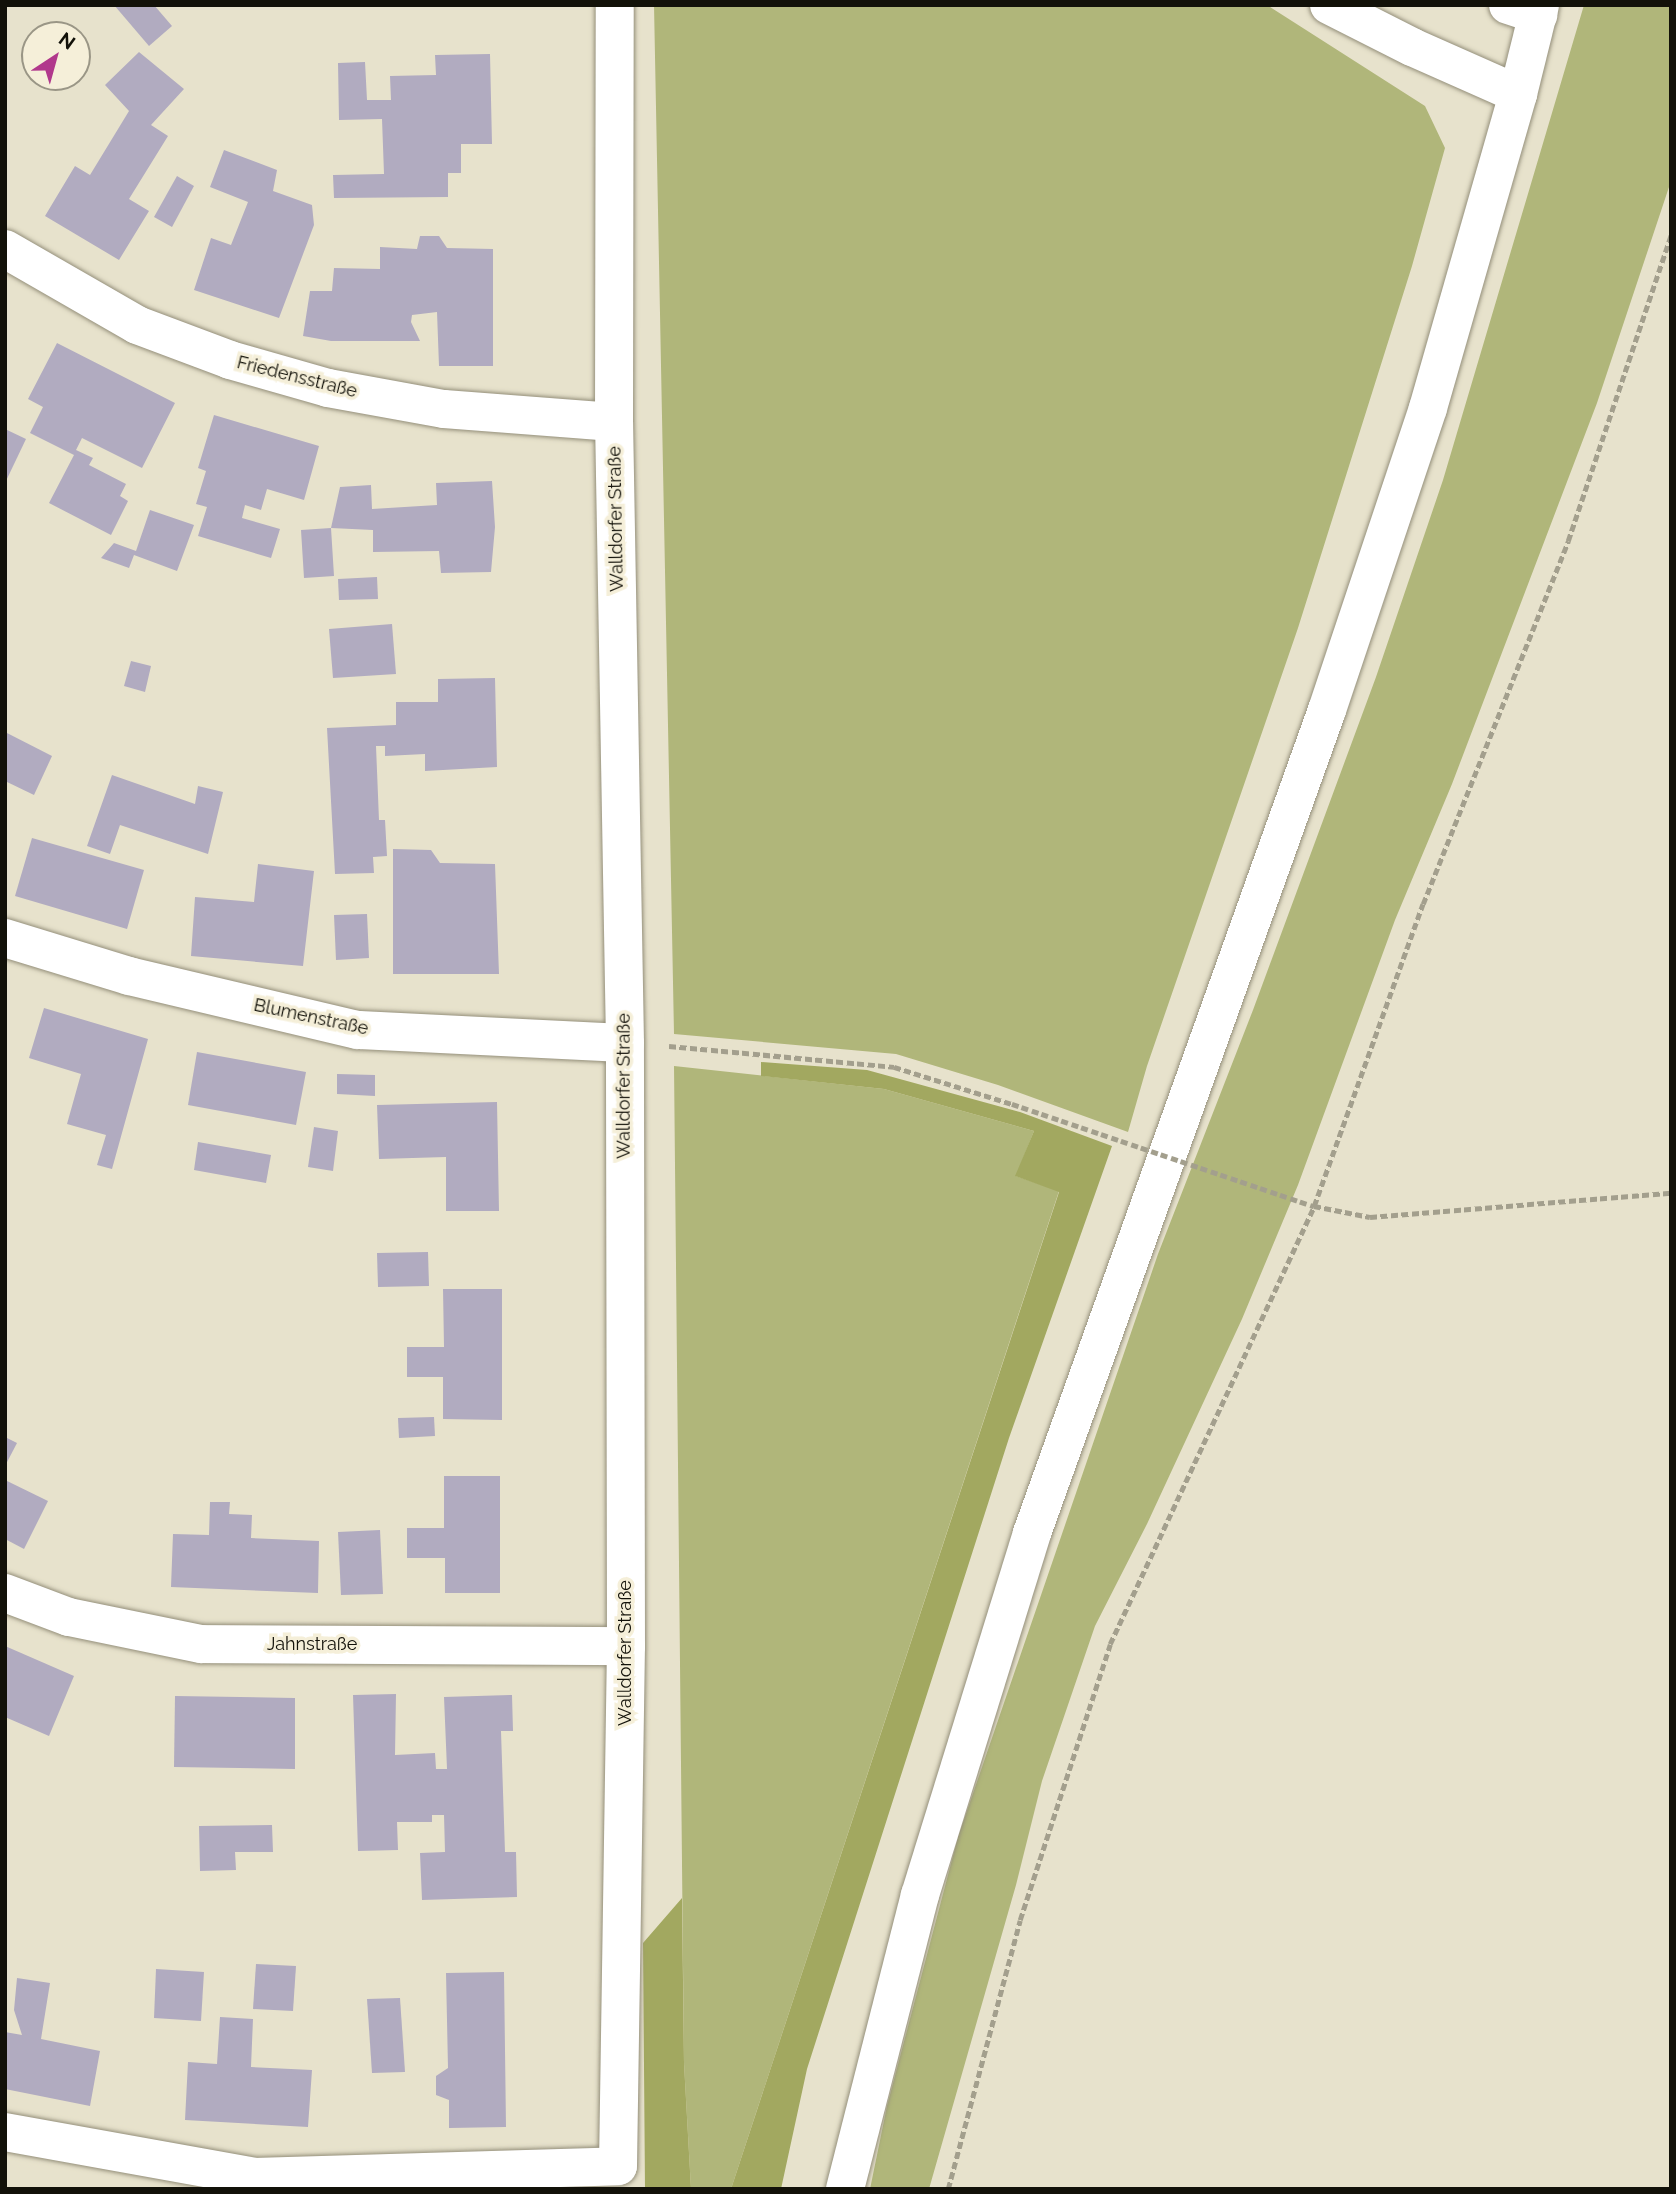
<!DOCTYPE html>
<meta charset="utf-8">
<style>
body{margin:0}
#map{position:relative;width:1676px;height:2194px;overflow:hidden;background:#e7e2cc;font-family:Raleway,sans-serif}
div>[style]{position:absolute}
.green>*{inset:0;background:#b0b67a}
.forest>*{inset:0;background:#a2a860}
.building>*{inset:0;background:#b1abc0}
.path>*{height:4.5px;margin-top:-2.25px;transform-origin:0;background:repeating-linear-gradient(90deg,#a39f8d 0 7px,transparent 0 10.5px)}
.roads{filter:drop-shadow(0 0 2px #948f7a) drop-shadow(0 0 2px #948f7a)}
.minor>*{height:38px;margin:-19px;padding:0 19px;transform-origin:19px;border-radius:19px;background:#fff}
.major>*{height:38px;margin:-19px;padding:0 19px;transform-origin:19px;border-radius:19px;background:#fff}
.path-bridge>*{height:4.5px;margin-top:-2.25px;transform-origin:0;background:repeating-linear-gradient(90deg,#a39f8d 0 7px,transparent 0 10.5px)}
span{translate:-50% -50%;white-space:nowrap;text-align:center;line-height:1.15;-webkit-text-stroke:7px #f5efd9;paint-order:stroke}
.street-label{font-size:18px;color:#121109}
.frame{position:absolute;inset:0;border:7px solid #121109;pointer-events:none}
.north{position:absolute;left:21px;top:21px;width:70px;height:70px;box-sizing:border-box;background:#f5efd9;border:2px solid #9a9686;border-radius:50%;rotate:36deg;font-size:19px;font-weight:700;line-height:28px;text-align:center;color:#121109}
.north::after{content:'';display:block;margin:auto;width:24px;height:32px;background:#b1388c;clip-path:polygon(50% 0,100% 100%,50% 72%,0 100%)}
</style>
<div id="map">
<div class="green">
<div style="clip-path:polygon(654px 5px,1267px 5px,1425px 106px,1445px 148px,1412px 266px,1298px 628px,1147px 1066px,1128px 1132px,998px 1085px,896px 1054px,674px 1034px)"></div>
<div style="clip-path:polygon(1584px 5px,1671px 5px,1671px 181px,1597px 403px,1452px 784px,1395px 920px,1298px 1185px,1242px 1319px,1147px 1524px,1095px 1626px,1042px 1781px,1016px 1885px,929px 2189px,870px 2189px,887px 2106px,958px 1837px,1158px 1254px,1253px 1010px,1376px 677px,1443px 480px)"></div>
<div style="clip-path:polygon(674px 1066px,884px 1089px,1034px 1131px,1016px 1176px,1059px 1191px,731px 2189px,691px 2189px,684px 2063px)"></div>
</div>
<div class="forest">
<div style="clip-path:polygon(761px 1062px,867px 1070px,1020px 1112px,1112px 1146px,1009px 1438px,807px 2069px,781px 2189px,731px 2189px,1059px 1192px,1015px 1176px,1034px 1131px,884px 1089px,761px 1076px)"></div>
<div style="clip-path:polygon(682px 1898px,684px 2063px,691px 2189px,645px 2189px,643px 1943px)"></div>
</div>
<div class="building">
<div style="clip-path:polygon(114px 5px,154px 5px,172px 26px,149px 46px)"></div>
<div style="clip-path:polygon(139px 52px,184px 89px,151px 125px,168px 136px,129px 199px,149px 211px,119px 260px,45px 216px,75px 166px,90px 175px,129px 111px,105px 85px)"></div>
<div style="clip-path:polygon(490px 54px,492px 144px,461px 144px,461px 173px,448px 173px,448px 197px,334px 198px,333px 175px,384px 174px,382px 119px,339px 120px,338px 63px,365px 62px,367px 100px,391px 100px,390px 76px,436px 75px,435px 55px)"></div>
<div style="clip-path:polygon(224px 150px,277px 170px,273px 191px,312px 205px,314px 225px,279px 318px,194px 290px,211px 238px,231px 245px,248px 202px,210px 187px)"></div>
<div style="clip-path:polygon(177px 176px,194px 186px,172px 227px,154px 217px)"></div>
<div style="clip-path:polygon(420px 236px,439px 236px,447px 248px,493px 249px,493px 366px,439px 366px,437px 312px,412px 315px,411px 322px,420px 341px,331px 341px,303px 336px,310px 291px,332px 291px,334px 268px,380px 269px,380px 247px,417px 249px)"></div>
<div style="clip-path:polygon(57px 343px,175px 403px,142px 468px,82px 438px,76px 450px,93px 458px,89px 465px,126px 484px,120px 496px,128px 501px,111px 535px,49px 503px,74px 455px,30px 433px,43px 407px,28px 399px)"></div>
<div style="clip-path:polygon(214px 415px,319px 446px,304px 500px,267px 489px,261px 510px,245px 505px,242px 518px,280px 529px,271px 558px,198px 536px,207px 507px,196px 504px,206px 471px,198px 468px)"></div>
<div style="clip-path:polygon(5px 429px,26px 439px,5px 483px)"></div>
<div style="clip-path:polygon(492px 481px,495px 527px,491px 572px,441px 573px,439px 551px,373px 552px,373px 530px,331px 528px,340px 487px,371px 485px,372px 509px,437px 505px,436px 483px)"></div>
<div style="clip-path:polygon(150px 510px,194px 525px,177px 571px,134px 555px,129px 568px,101px 558px,114px 543px,136px 551px)"></div>
<div style="clip-path:polygon(331px 528px,334px 576px,304px 578px,301px 530px)"></div>
<div style="clip-path:polygon(377px 577px,378px 599px,339px 600px,338px 579px)"></div>
<div style="clip-path:polygon(392px 624px,396px 674px,333px 678px,329px 629px)"></div>
<div style="clip-path:polygon(131px 661px,151px 666px,145px 692px,124px 686px)"></div>
<div style="clip-path:polygon(495px 678px,497px 767px,425px 771px,425px 754px,385px 756px,385px 746px,376px 746px,379px 820px,385px 820px,387px 856px,373px 857px,374px 873px,335px 874px,327px 728px,396px 725px,396px 702px,438px 702px,438px 679px)"></div>
<div style="clip-path:polygon(5px 732px,52px 756px,34px 795px,5px 781px)"></div>
<div style="clip-path:polygon(112px 775px,195px 804px,198px 786px,223px 792px,208px 854px,120px 825px,110px 854px,87px 846px)"></div>
<div style="clip-path:polygon(32px 838px,144px 870px,127px 929px,15px 896px)"></div>
<div style="clip-path:polygon(393px 849px,431px 850px,440px 863px,495px 864px,499px 974px,393px 974px)"></div>
<div style="clip-path:polygon(258px 864px,314px 871px,303px 966px,191px 956px,195px 897px,254px 902px)"></div>
<div style="clip-path:polygon(367px 914px,369px 958px,336px 960px,334px 915px)"></div>
<div style="clip-path:polygon(44px 1008px,148px 1039px,112px 1169px,97px 1165px,106px 1135px,67px 1124px,81px 1074px,29px 1058px)"></div>
<div style="clip-path:polygon(197px 1052px,306px 1072px,296px 1125px,188px 1105px)"></div>
<div style="clip-path:polygon(337px 1074px,375px 1075px,375px 1096px,337px 1094px)"></div>
<div style="clip-path:polygon(497px 1102px,499px 1211px,446px 1211px,446px 1157px,379px 1159px,377px 1105px)"></div>
<div style="clip-path:polygon(314px 1127px,338px 1131px,333px 1171px,308px 1167px)"></div>
<div style="clip-path:polygon(198px 1142px,271px 1155px,266px 1183px,194px 1170px)"></div>
<div style="clip-path:polygon(428px 1252px,429px 1286px,378px 1287px,377px 1253px)"></div>
<div style="clip-path:polygon(443px 1289px,502px 1289px,502px 1420px,443px 1419px,443px 1377px,407px 1377px,407px 1347px,444px 1347px)"></div>
<div style="clip-path:polygon(434px 1417px,435px 1436px,399px 1438px,398px 1418px)"></div>
<div style="clip-path:polygon(5px 1437px,17px 1443px,5px 1466px)"></div>
<div style="clip-path:polygon(444px 1476px,500px 1476px,500px 1593px,445px 1593px,445px 1558px,407px 1558px,407px 1528px,444px 1528px)"></div>
<div style="clip-path:polygon(5px 1480px,48px 1501px,24px 1549px,5px 1539px)"></div>
<div style="clip-path:polygon(210px 1502px,230px 1502px,229px 1514px,252px 1515px,251px 1538px,319px 1541px,318px 1593px,171px 1587px,173px 1534px,209px 1535px)"></div>
<div style="clip-path:polygon(380px 1530px,383px 1594px,341px 1595px,338px 1532px)"></div>
<div style="clip-path:polygon(5px 1646px,74px 1676px,49px 1736px,5px 1717px)"></div>
<div style="clip-path:polygon(396px 1694px,395px 1755px,435px 1753px,436px 1769px,447px 1769px,444px 1697px,512px 1695px,513px 1731px,501px 1731px,505px 1852px,516px 1852px,517px 1897px,422px 1900px,420px 1853px,445px 1852px,444px 1815px,432px 1815px,432px 1822px,397px 1822px,398px 1850px,358px 1851px,353px 1695px)"></div>
<div style="clip-path:polygon(175px 1696px,295px 1698px,295px 1769px,174px 1767px)"></div>
<div style="clip-path:polygon(272px 1825px,273px 1852px,235px 1852px,236px 1870px,200px 1871px,199px 1826px)"></div>
<div style="clip-path:polygon(256px 1964px,296px 1966px,293px 2011px,253px 2009px)"></div>
<div style="clip-path:polygon(156px 1969px,204px 1972px,201px 2021px,154px 2018px)"></div>
<div style="clip-path:polygon(504px 1972px,506px 2127px,449px 2128px,449px 2100px,436px 2095px,436px 2076px,448px 2068px,446px 1973px)"></div>
<div style="clip-path:polygon(17px 1978px,50px 1983px,41px 2039px,100px 2051px,90px 2106px,5px 2089px,5px 2032px,22px 2035px,14px 2010px)"></div>
<div style="clip-path:polygon(400px 1998px,405px 2072px,372px 2073px,367px 1999px)"></div>
<div style="clip-path:polygon(220px 2017px,253px 2019px,251px 2067px,312px 2070px,308px 2127px,185px 2120px,188px 2062px,217px 2064px)"></div>
</div>
<div class="path">
<div style="left:669px;top:1046px;width:226px;rotate:5.3deg"></div>
<div style="left:894px;top:1067px;width:124px;rotate:17.4deg"></div>
<div style="left:1314px;top:1206px;width:57px;rotate:11.1deg"></div>
<div style="left:1370px;top:1217px;width:302px;rotate:-4.6deg"></div>
<div style="left:948px;top:2189px;width:278px;rotate:-75deg"></div>
<div style="left:1020px;top:1920px;width:290px;rotate:-71.9deg"></div>
<div style="left:1110px;top:1644px;width:483px;rotate:-65deg"></div>
<div style="left:1314px;top:1206px;width:321px;rotate:-70.2deg"></div>
<div style="left:1423px;top:904px;width:391px;rotate:-68.2deg"></div>
<div style="left:1568px;top:541px;width:323px;rotate:-71.4deg"></div>
</div>
<div class="roads">
<div class="minor">
<div style="left:1329px;top:5px;width:93px;rotate:26.8deg"></div>
<div style="left:1412px;top:47px;width:116px;rotate:23.9deg"></div>
<div style="left:1508px;top:5px;width:32px;rotate:18deg"></div>
<div style="left:5px;top:249px;width:152px;rotate:29.9deg"></div>
<div style="left:137px;top:325px;width:99px;rotate:20.6deg"></div>
<div style="left:230px;top:360px;width:102px;rotate:15.9deg"></div>
<div style="left:328px;top:388px;width:118px;rotate:10.3deg"></div>
<div style="left:444px;top:409px;width:170px;rotate:4.4deg"></div>
<div style="left:5px;top:938px;width:130px;rotate:17deg"></div>
<div style="left:129px;top:976px;width:235px;rotate:13.3deg"></div>
<div style="left:358px;top:1030px;width:267px;rotate:2.8deg"></div>
<div style="left:5px;top:1593px;width:68px;rotate:20.6deg"></div>
<div style="left:69px;top:1617px;width:135px;rotate:11.6deg"></div>
<div style="left:201px;top:1644px;width:425px;rotate:0.3deg"></div>
<div style="left:5px;top:2132px;width:255px;rotate:10.2deg"></div>
<div style="left:256px;top:2177px;width:362px;rotate:-1.7deg"></div>
<div style="left:618px;top:2166px;width:520px;rotate:-89.12deg"></div>
<div style="left:626px;top:1646px;width:603px;rotate:-90.1deg"></div>
<div style="left:625px;top:1043px;width:621px;rotate:-91.01deg"></div>
<div style="left:614px;top:422px;width:417px;rotate:-89.9deg"></div>
</div>
<div class="major">
<div style="left:845px;top:2189px;width:303px;rotate:-75.7deg"></div>
<div style="left:920px;top:1895px;width:379px;rotate:-72.8deg"></div>
<div style="left:1032px;top:1533px;width:874px;rotate:-70.28deg"></div>
<div style="left:1327px;top:710px;width:318px;rotate:-71.5deg"></div>
<div style="left:1428px;top:408px;width:327px;rotate:-74deg"></div>
<div style="left:1518px;top:94px;width:92px;rotate:-76.1deg"></div>
</div>
</div>
<div class="path-bridge">
<div style="left:1012px;top:1104px;width:319px;rotate:18.7deg"></div>
</div>
<div class="street-label">
<span style="left:297px;top:377px;rotate:14deg">Friedensstraße</span>
<span style="left:616px;top:519px;rotate:-91deg">Walldorfer Straße</span>
<span style="left:311px;top:1017px;rotate:12deg">Blumenstraße</span>
<span style="left:624px;top:1086px;rotate:-90deg">Walldorfer Straße</span>
<span style="left:312px;top:1644px">Jahnstraße</span>
<span style="left:625px;top:1653px;rotate:-90deg">Walldorfer Straße</span>
</div>
<div class="frame"></div>
<div class="north">N</div>
</div>
